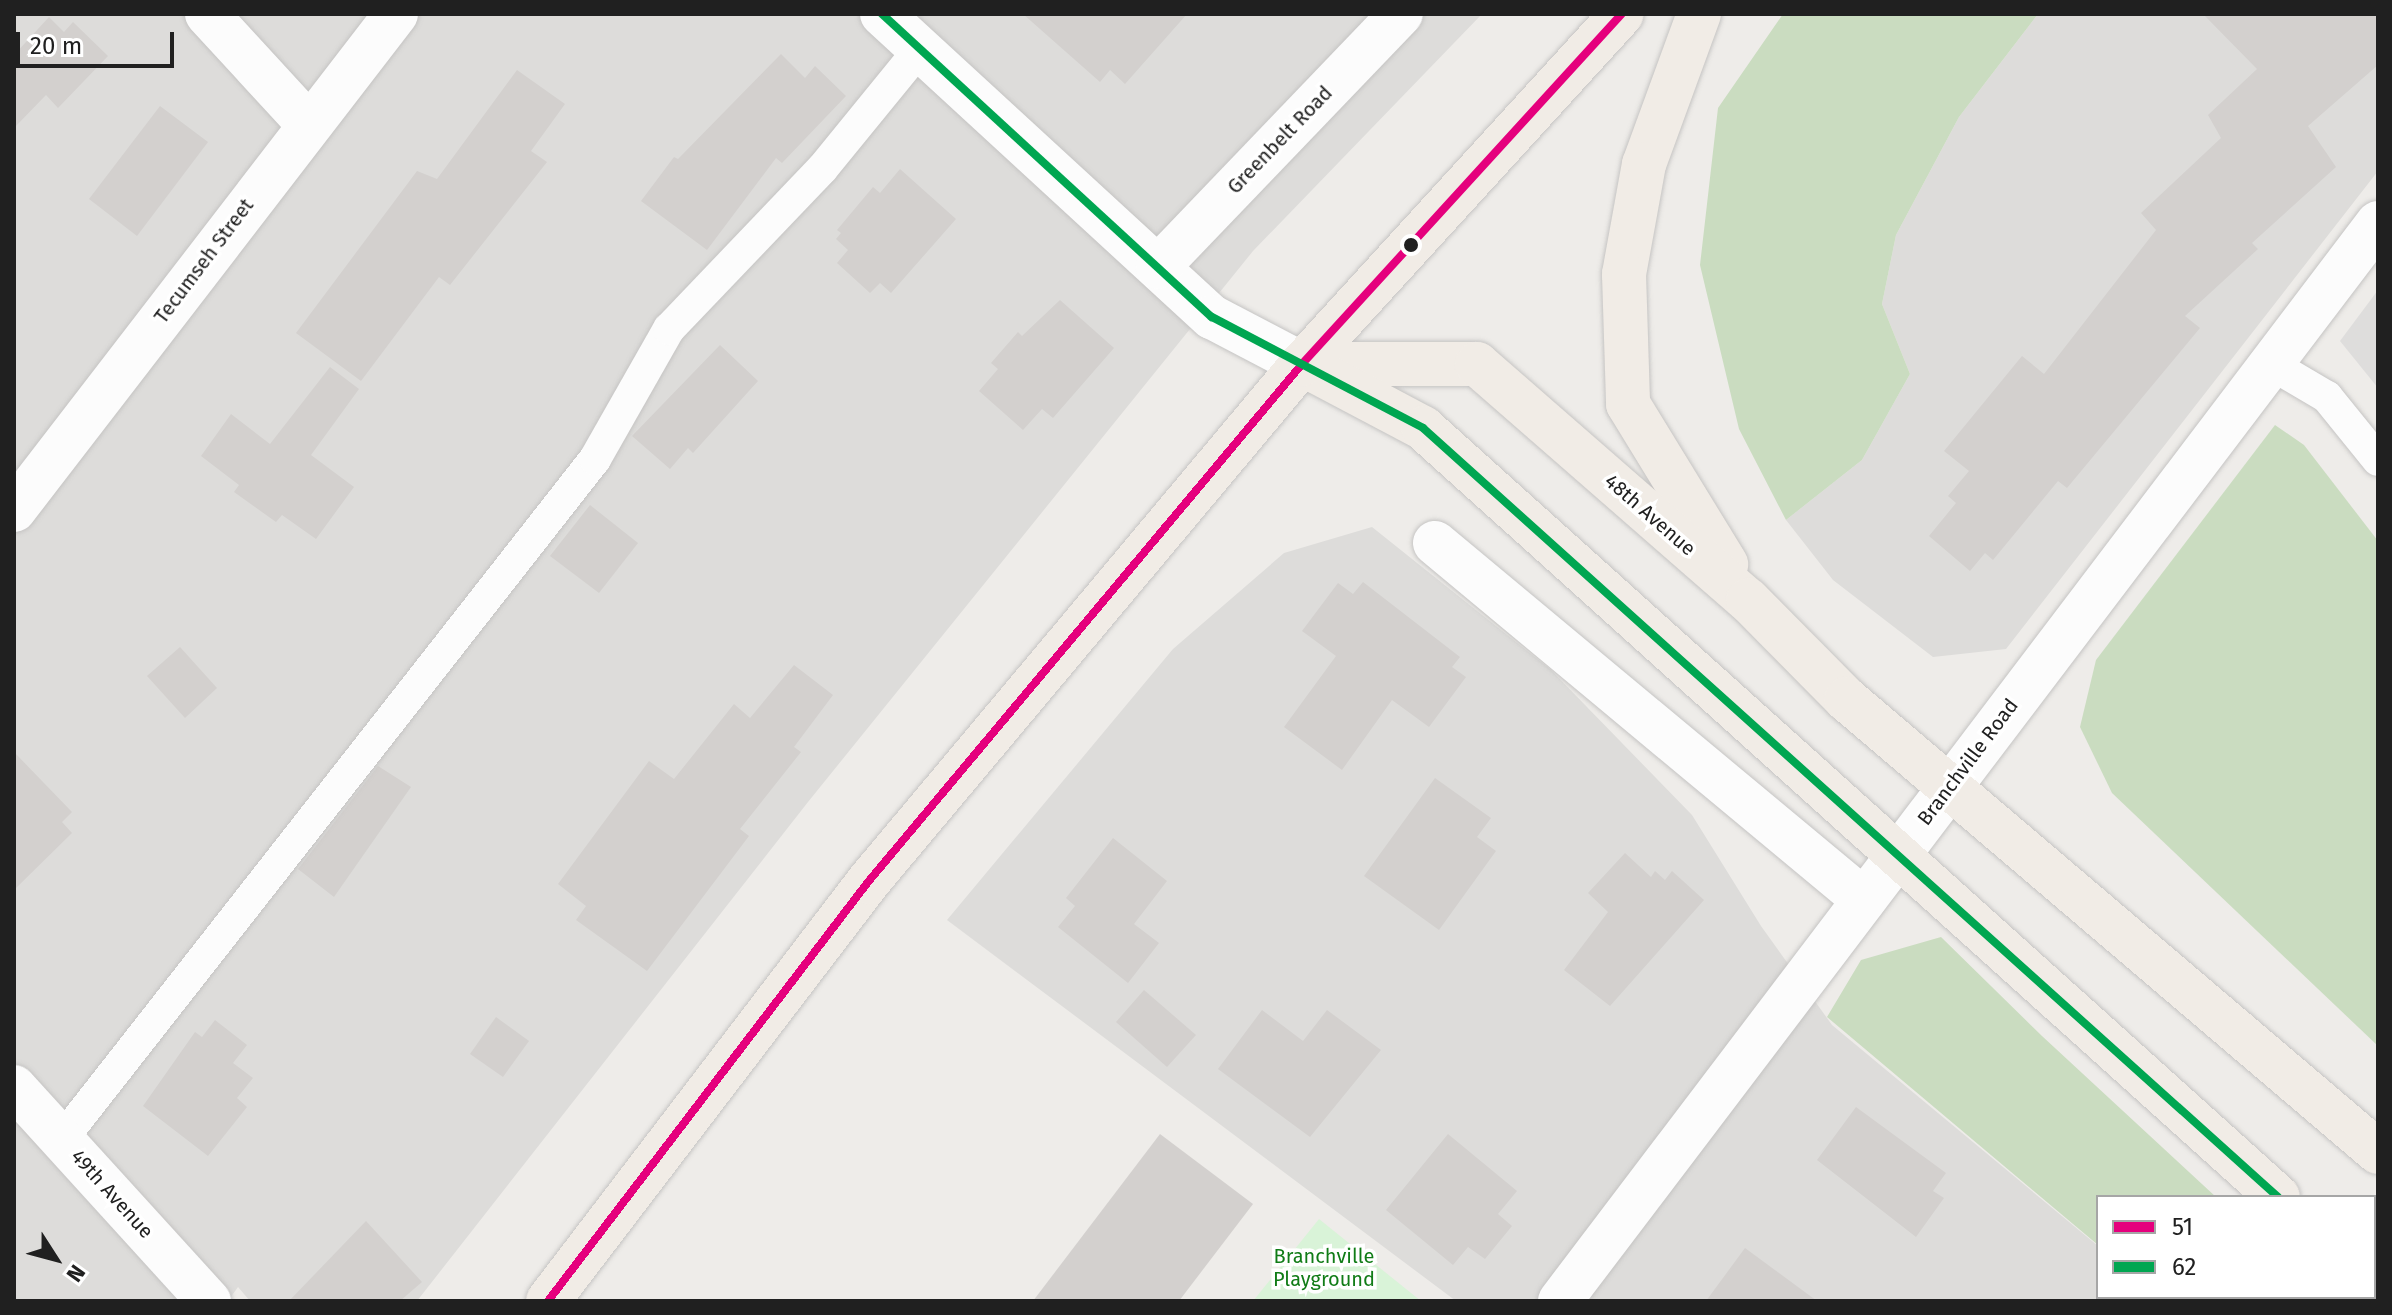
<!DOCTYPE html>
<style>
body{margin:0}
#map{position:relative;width:2392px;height:1315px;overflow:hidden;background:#eeece9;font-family:"Fira Sans",sans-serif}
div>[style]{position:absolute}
.residential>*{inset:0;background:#dddcda}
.forest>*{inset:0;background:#cadcc0}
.park>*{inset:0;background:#d9f3d8}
.parking>*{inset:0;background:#dedddc}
.building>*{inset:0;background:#d3d0ce}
.roads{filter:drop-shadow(0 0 2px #c5c4c3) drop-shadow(0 0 2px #c5c4c3)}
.service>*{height:32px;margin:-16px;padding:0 16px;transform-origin:16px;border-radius:16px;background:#fcfcfc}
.minor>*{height:44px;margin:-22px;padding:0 22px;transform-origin:22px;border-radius:22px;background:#fcfcfc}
.primary>*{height:44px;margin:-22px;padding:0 22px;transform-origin:22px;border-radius:22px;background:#f1ece6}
.bus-1>*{height:8px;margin:-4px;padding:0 4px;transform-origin:4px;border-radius:4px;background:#e5007d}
.bus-2>*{height:8px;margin:-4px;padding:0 4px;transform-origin:4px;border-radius:4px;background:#00a651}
.dots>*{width:22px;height:22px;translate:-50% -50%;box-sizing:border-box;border:4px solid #fff;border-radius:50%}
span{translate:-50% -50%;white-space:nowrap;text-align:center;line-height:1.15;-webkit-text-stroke:7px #fff;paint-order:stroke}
.street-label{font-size:20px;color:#202020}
.park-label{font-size:20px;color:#117c17}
.frame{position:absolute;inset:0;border:16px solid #202020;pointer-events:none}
.legend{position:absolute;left:2096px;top:1195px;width:280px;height:104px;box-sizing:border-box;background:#fff;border:2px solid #a6a6a6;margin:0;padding:10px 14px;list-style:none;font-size:24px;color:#202020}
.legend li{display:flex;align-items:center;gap:16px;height:40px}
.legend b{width:40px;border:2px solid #a6a6a6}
.north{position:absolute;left:16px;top:1219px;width:80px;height:80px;-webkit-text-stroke:6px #fff;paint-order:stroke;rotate:126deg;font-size:22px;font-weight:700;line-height:32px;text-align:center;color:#202020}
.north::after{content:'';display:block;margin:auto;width:28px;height:36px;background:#202020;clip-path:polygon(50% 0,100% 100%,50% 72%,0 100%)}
.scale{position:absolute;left:16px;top:32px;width:158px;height:36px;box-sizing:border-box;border:4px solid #202020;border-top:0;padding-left:10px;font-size:24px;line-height:28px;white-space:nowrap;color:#202020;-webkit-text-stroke:6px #fff;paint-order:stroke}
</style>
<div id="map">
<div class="residential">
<div style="clip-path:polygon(14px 14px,1482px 14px,1253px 251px,808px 802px,417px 1301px,250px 1301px,238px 1287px,228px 1301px,14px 1301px)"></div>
<div style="clip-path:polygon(2038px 14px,2378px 14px,2378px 171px,2006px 649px,1933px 657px,1833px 580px,1786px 520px,1862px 460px,1910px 374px,1882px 304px,1896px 235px,1959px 117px)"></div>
<div style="clip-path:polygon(1372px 527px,1551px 670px,1692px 815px,1761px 926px,1832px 1025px,2098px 1246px,2098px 1297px,2164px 1301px,1456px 1301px,947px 920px,1173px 649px,1284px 553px)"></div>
</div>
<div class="forest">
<div style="clip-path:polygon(1783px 14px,2038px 14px,1959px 117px,1896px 235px,1882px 304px,1910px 374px,1862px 460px,1786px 520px,1739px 429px,1700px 265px,1718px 108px)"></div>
<div style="clip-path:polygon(2275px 425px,2304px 445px,2378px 541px,2378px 1046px,2112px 793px,2080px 727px,2096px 660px)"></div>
<div style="clip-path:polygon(1941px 937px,2042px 1036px,2216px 1197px,2098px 1197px,2098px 1245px,1827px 1017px,1861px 960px)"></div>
<div style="clip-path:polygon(2161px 1297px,2333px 1297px,2337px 1301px,2165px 1301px)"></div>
</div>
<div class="park">
<div style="clip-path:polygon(1319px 1219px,1421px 1301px,1253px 1301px)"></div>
</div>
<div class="parking">
<div style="clip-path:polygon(2378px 290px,2378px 388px,2340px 341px)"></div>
</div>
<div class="building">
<div style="clip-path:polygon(1023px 14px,1187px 14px,1125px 84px,1110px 70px,1100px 82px)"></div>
<div style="clip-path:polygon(2203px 14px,2378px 14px,2378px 65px,2308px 126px,2336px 167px,2252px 243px,2258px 249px,2185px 316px,2200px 328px,2067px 488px,2058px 481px,1993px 560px,1985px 553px,1970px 571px,1929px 536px,1956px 503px,1948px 496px,1969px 471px,1944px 451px,2022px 356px,2044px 374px,2156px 230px,2141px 213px,2221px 138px,2208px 115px,2257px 69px)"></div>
<div style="clip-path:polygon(49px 17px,64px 32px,73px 22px,108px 56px,58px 108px,46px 95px,14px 128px,14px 55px)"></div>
<div style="clip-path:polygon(781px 54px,805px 78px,815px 66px,846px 96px,782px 163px,776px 158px,707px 250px,641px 201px,674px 157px,678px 159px)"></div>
<div style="clip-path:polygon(517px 70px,565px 104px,531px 151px,547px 162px,450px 285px,439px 277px,361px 381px,296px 333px,417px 171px,437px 179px)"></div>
<div style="clip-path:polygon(160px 106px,208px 142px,137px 236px,89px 199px)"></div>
<div style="clip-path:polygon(900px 169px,956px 219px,891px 293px,880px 283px,870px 293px,837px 263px,848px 250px,836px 239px,841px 233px,837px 230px,873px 187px,880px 193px)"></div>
<div style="clip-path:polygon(1060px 300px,1114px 348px,1053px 418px,1042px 409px,1023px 430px,979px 391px,998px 369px,991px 363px,1018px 332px,1022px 336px)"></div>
<div style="clip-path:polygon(720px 345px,758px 381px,693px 453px,688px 448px,670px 469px,632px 436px)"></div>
<div style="clip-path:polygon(330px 367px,359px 389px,311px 455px,354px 487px,316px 539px,282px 515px,276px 522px,234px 492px,239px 485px,201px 456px,231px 414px,270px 444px)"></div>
<div style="clip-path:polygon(590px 505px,638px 543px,599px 593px,550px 556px)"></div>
<div style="clip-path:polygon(1363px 582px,1460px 657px,1452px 667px,1466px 677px,1429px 727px,1392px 700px,1342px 770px,1284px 727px,1336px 656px,1302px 631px,1338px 583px,1353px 594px)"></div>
<div style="clip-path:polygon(180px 647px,217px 688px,185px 718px,147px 676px)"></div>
<div style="clip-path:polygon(794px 665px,833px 695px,794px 747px,801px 752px,740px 829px,749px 836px,647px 971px,576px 920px,586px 906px,558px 884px,649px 761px,674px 779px,734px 704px,750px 718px)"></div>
<div style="clip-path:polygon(14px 752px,72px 812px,62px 822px,72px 833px,14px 890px)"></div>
<div style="clip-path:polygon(378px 766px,411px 787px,334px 897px,298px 869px)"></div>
<div style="clip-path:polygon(1435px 778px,1491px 818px,1477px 837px,1496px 851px,1439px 930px,1364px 876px)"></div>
<div style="clip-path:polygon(1113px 838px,1167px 881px,1134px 924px,1159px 943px,1128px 983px,1058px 927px,1075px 906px,1066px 898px)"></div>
<div style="clip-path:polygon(1625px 853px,1651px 877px,1655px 871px,1665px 880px,1672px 871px,1704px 900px,1610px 1006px,1564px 970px,1608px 912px,1588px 893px)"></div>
<div style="clip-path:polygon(1144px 990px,1196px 1035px,1167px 1067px,1116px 1022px)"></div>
<div style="clip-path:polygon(1262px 1010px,1303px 1041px,1327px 1010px,1381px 1050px,1310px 1137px,1218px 1069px)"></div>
<div style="clip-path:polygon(496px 1017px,529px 1041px,503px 1077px,470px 1054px)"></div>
<div style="clip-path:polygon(215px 1020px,247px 1045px,233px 1063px,253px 1078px,237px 1098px,247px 1107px,208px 1156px,143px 1106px,195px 1032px,202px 1037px)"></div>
<div style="clip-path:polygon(1856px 1107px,1946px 1173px,1933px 1191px,1944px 1198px,1916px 1237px,1817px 1160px)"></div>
<div style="clip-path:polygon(1160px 1134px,1253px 1204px,1179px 1301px,1033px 1301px)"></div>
<div style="clip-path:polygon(1448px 1134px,1517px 1191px,1498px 1214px,1512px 1226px,1485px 1259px,1468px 1247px,1453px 1265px,1386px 1210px)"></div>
<div style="clip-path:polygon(366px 1221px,422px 1282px,400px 1301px,289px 1301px)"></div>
<div style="clip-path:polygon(1745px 1248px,1817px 1301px,1706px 1301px)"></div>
</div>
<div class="roads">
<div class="service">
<div style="left:2271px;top:364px;width:65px;rotate:30.5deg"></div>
<div style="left:2327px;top:397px;width:81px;rotate:51deg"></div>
<div style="left:62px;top:1139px;width:864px;rotate:-51.91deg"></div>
<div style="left:595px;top:459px;width:150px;rotate:-60.4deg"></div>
<div style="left:669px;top:329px;width:221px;rotate:-46.3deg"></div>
<div style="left:822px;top:169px;width:155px;rotate:-50.8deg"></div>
</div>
<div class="minor">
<div style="left:207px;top:14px;width:149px;rotate:47.4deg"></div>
<div style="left:882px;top:14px;width:448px;rotate:42.6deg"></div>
<div style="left:1212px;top:317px;width:102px;rotate:27.6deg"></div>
<div style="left:1158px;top:267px;width:351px;rotate:-46.2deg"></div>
<div style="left:14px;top:510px;width:626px;rotate:-52.4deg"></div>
<div style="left:1435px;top:543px;width:558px;rotate:39.77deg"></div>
<div style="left:14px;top:1087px;width:290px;rotate:47.7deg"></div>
<div style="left:1560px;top:1301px;width:1353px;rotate:-52.81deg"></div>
</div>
<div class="primary">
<div style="left:1699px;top:14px;width:160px;rotate:110.1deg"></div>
<div style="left:1644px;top:164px;width:112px;rotate:100.3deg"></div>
<div style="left:1624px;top:274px;width:130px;rotate:88.2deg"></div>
<div style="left:1628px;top:404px;width:188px;rotate:58.5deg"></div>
<div style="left:1302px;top:364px;width:175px"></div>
<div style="left:1477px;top:364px;width:359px;rotate:41.1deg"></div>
<div style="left:1748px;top:600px;width:139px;rotate:45.3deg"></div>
<div style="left:1846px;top:699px;width:699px;rotate:40.41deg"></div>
<div style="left:1308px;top:367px;width:130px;rotate:27.9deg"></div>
<div style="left:1423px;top:428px;width:1150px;rotate:41.97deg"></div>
<div style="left:2374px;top:1284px;width:5px;rotate:37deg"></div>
<div style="left:548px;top:1301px;width:527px;rotate:-52.63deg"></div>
<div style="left:868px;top:882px;width:676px;rotate:-50.04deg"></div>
<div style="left:1302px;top:364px;width:474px;rotate:-47.6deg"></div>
</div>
</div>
<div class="bus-1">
<div style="left:548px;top:1301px;width:527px;rotate:-52.63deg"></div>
<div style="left:868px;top:882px;width:676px;rotate:-50.04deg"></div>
<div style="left:1302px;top:364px;width:474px;rotate:-47.6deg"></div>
</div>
<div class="bus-2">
<div style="left:882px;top:14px;width:448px;rotate:42.6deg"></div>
<div style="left:1212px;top:317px;width:238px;rotate:27.7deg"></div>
<div style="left:1423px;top:428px;width:1150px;rotate:41.97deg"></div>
</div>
<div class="dots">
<div style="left:1411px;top:245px;background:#202020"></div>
</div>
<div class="street-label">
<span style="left:1280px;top:140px;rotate:-46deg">Greenbelt Road</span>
<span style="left:204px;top:261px;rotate:-53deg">Tecumseh Street</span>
<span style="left:1650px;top:515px;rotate:41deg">48th Avenue</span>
<span style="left:1968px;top:762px;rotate:-53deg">Branchville Road</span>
<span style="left:112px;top:1194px;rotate:48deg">49th Avenue</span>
</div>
<div class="park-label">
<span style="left:1324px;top:1268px">Branchville<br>Playground</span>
</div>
<div class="frame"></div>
<ul class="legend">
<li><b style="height:10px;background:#e5007d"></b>51</li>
<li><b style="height:10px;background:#00a651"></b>62</li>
</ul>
<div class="north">N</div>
<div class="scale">20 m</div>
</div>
